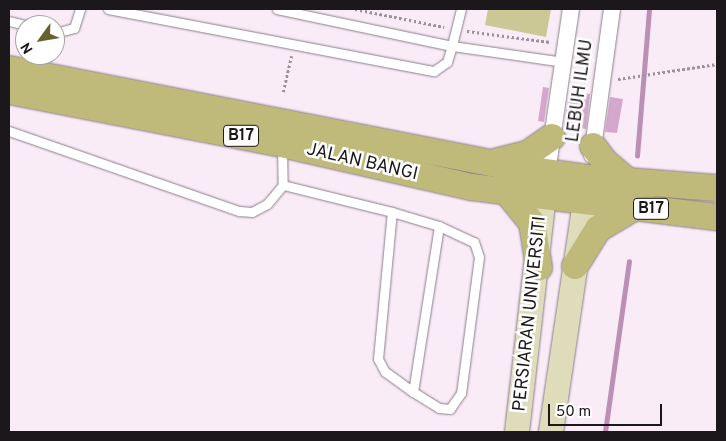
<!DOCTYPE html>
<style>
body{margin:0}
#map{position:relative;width:726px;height:441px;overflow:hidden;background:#f9ecf7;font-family:Overpass,sans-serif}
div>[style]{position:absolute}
.green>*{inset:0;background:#ccc896}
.stream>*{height:4.5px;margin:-2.25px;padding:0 2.25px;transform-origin:2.25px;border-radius:2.25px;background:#bb90b4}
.building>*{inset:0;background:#d4a8cd}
.path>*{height:2.5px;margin-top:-1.25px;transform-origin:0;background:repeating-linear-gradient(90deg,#9a9199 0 2.5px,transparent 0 5px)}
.roads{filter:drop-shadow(0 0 1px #8b7f89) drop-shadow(0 0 1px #8b7f89)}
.service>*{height:9px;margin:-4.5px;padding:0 4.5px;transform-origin:4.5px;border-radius:4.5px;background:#fff}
.minor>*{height:16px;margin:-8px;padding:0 8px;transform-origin:8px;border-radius:8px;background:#fff}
.secondary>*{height:24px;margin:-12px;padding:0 12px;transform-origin:12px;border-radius:12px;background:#dfdcbc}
.primary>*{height:26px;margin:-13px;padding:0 13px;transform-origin:13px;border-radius:13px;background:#bfba7a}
span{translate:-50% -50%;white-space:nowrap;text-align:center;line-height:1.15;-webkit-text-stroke:5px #fff;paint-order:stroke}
.shield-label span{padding:1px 4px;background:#fff;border:1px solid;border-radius:4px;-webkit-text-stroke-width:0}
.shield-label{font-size:16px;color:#1b171a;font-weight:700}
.street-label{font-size:18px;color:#1b171a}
.frame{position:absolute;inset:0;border:10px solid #1b171a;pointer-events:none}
.north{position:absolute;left:15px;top:15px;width:50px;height:50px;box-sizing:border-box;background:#fff;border:1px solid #a4a2a3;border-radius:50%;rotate:238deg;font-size:14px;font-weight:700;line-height:20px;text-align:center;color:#1b171a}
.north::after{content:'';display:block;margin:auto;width:18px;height:22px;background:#66612e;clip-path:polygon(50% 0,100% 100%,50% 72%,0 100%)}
.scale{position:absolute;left:548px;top:404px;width:114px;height:22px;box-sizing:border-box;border:2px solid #1b171a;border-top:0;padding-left:6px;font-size:15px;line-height:18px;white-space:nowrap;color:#1b171a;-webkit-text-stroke:4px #fff;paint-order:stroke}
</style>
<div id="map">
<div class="green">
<div style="clip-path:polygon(488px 9px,551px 9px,546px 37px,485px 25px)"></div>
</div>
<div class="stream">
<div style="left:637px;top:156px;width:147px;rotate:-85.3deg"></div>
<div style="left:605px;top:432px;width:172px;rotate:-82deg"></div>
</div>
<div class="building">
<div style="clip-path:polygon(543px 87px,549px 88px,544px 122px,538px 121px)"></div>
<div style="clip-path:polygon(569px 91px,590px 94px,586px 129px,564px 125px)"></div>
<div style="clip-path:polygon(610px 97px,623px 99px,617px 133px,605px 132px)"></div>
</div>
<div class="path">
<div style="left:355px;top:9px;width:91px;rotate:11.4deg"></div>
<div style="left:467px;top:31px;width:84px;rotate:7.5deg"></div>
<div style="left:618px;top:79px;width:100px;rotate:-8.6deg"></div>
<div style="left:283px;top:92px;width:37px;rotate:-77deg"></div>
</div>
<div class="roads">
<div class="service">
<div style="left:108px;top:9px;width:332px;rotate:10.8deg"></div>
<div style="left:434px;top:71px;width:16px;rotate:-35deg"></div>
<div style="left:447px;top:62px;width:17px;rotate:-73deg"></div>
<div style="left:452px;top:46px;width:179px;rotate:-168.1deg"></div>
<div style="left:461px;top:9px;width:38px;rotate:104deg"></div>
<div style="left:452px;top:46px;width:113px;rotate:8.1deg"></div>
<div style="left:9px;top:21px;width:16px;rotate:14deg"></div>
<div style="left:55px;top:33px;width:20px;rotate:-15deg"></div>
<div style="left:74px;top:28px;width:20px;rotate:-72deg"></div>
<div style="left:9px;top:131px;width:244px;rotate:19.2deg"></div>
<div style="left:239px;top:211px;width:13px;rotate:4deg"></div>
<div style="left:252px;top:212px;width:17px;rotate:-28deg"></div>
<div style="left:267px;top:204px;width:25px;rotate:-50deg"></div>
<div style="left:282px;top:146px;width:39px;rotate:89deg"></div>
<div style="left:283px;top:185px;width:112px;rotate:13.9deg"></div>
<div style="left:392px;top:212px;width:49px;rotate:16.6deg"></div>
<div style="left:439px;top:226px;width:38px;rotate:25deg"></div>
<div style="left:474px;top:242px;width:16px;rotate:72deg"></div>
<div style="left:479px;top:257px;width:137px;rotate:97.5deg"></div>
<div style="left:461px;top:393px;width:19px;rotate:125deg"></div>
<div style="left:450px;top:409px;width:11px;rotate:-175deg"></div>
<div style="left:439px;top:408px;width:31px;rotate:-148deg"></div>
<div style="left:413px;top:392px;width:34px;rotate:-144deg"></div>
<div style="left:385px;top:372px;width:15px;rotate:-118deg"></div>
<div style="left:378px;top:359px;width:148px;rotate:-84.6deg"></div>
<div style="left:413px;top:392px;width:168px;rotate:-81.1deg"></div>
</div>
<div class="minor">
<div style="left:592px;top:155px;width:147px;rotate:-82.2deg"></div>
<div style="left:547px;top:173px;width:166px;rotate:-81.7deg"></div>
</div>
<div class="secondary">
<div style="left:517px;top:432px;width:256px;rotate:-83.5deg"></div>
<div style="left:551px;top:432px;width:253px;rotate:-81.6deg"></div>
</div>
<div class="primary">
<div style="left:9px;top:69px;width:517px;rotate:11.05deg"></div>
<div style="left:516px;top:168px;width:74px;rotate:7.8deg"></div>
<div style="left:589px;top:178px;width:128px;rotate:4.5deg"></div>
<div style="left:9px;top:91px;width:278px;rotate:11deg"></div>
<div style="left:282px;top:144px;width:194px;rotate:12.8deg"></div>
<div style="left:471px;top:187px;width:248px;rotate:7deg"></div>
<div style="left:593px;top:146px;width:20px;rotate:53deg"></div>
<div style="left:605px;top:162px;width:26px;rotate:40deg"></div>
<div style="left:498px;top:161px;width:32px;rotate:-14deg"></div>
<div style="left:529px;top:153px;width:28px;rotate:-35deg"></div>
<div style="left:507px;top:192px;width:40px;rotate:51deg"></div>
<div style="left:532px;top:223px;width:45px;rotate:81deg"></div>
<div style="left:575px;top:266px;width:44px;rotate:-58.1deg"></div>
<div style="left:598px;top:229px;width:43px;rotate:-30.7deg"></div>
</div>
</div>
<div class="shield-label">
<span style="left:241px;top:136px">B17</span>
<span style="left:651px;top:209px">B17</span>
</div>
<div class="street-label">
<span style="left:581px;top:91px;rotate:-82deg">LEBUH ILMU</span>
<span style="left:362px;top:163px;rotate:13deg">JALAN BANGI</span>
<span style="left:531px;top:314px;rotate:-84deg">PERSIARAN UNIVERSITI</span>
</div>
<div class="frame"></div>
<div class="north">N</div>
<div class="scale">50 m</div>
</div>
